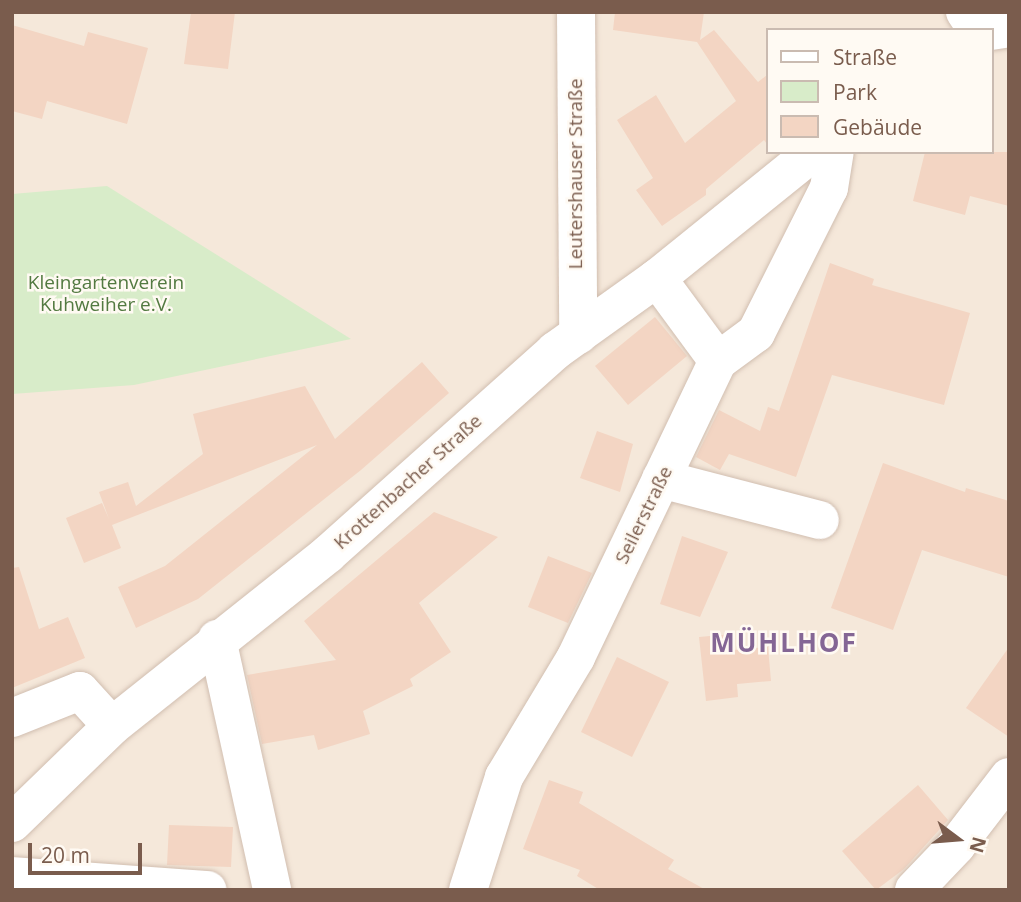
<!DOCTYPE html>
<meta charset="utf-8">
<style>
body{margin:0}
#map{position:relative;width:1021px;height:902px;overflow:hidden;background:#fdf6ec;font-family:"Open Sans",sans-serif}
div>[style]{position:absolute}
.residential>*{inset:0;background:#f5e8da}
.green>*{inset:0;background:#d8ecc9}
.building>*{inset:0;background:#f3d5c3}
.roads{filter:drop-shadow(0 0 2px #d1beb0) drop-shadow(0 0 2px #d1beb0)}
.minor>*{height:38px;margin:-19px;padding:0 19px;transform-origin:19px;border-radius:19px;background:#fff}
span{translate:-50% -50%;white-space:nowrap;text-align:center;line-height:1.15;-webkit-text-stroke:5px #fffaf3;paint-order:stroke}
.street-label{font-size:19px;color:#7a5c4d}
.park-label{font-size:19px;color:#537a41}
.district-label{font-size:26px;color:#846695;font-weight:700;letter-spacing:2px}
.frame{position:absolute;inset:0;border:14px solid #7a5c4d;pointer-events:none}
.legend{position:absolute;left:766px;top:28px;width:228px;height:126px;box-sizing:border-box;background:#fffaf3;border:2px solid #cabbb1;margin:0;padding:9px 12px;list-style:none;font-size:21px;color:#7a5c4d}
.legend li{display:flex;align-items:center;gap:14px;height:35px}
.legend b{width:35px;border:2px solid #cabbb1}
.north{position:absolute;left:923px;top:804px;width:70px;height:70px;-webkit-text-stroke:5px #fffaf3;paint-order:stroke;rotate:106deg;font-size:19px;font-weight:700;line-height:28px;text-align:center;color:#7a5c4d}
.north::after{content:'';display:block;margin:auto;width:24px;height:32px;background:#7a5c4d;clip-path:polygon(50% 0,100% 100%,50% 72%,0 100%)}
.scale{position:absolute;left:28px;top:843px;width:114px;height:32px;box-sizing:border-box;border:4px solid #7a5c4d;border-top:0;padding-left:9px;font-size:21px;line-height:24px;white-space:nowrap;color:#7a5c4d;-webkit-text-stroke:5px #fffaf3;paint-order:stroke}
</style>
<div id="map">
<div class="residential">
<div style="clip-path:polygon(evenodd,12px 12px,1009px 12px,1009px 890px,12px 890px,12px 12px,767px 30px,991px 30px,991px 152px,767px 152px,767px 30px)"></div>
</div>
<div class="green">
<div style="clip-path:polygon(107px 186px,351px 339px,134px 385px,12px 394px,12px 194px)"></div>
</div>
<div class="building">
<div style="clip-path:polygon(191px 12px,235px 12px,228px 69px,184px 64px)"></div>
<div style="clip-path:polygon(615px 12px,704px 12px,700px 40px,714px 30px,758px 82px,767px 75px,767px 144px,764px 140px,706px 189px,706px 195px,662px 226px,636px 190px,653px 178px,617px 120px,656px 95px,685px 143px,736px 101px,697px 42px,613px 30px)"></div>
<div style="clip-path:polygon(12px 25px,84px 46px,88px 32px,148px 48px,127px 124px,47px 101px,42px 119px,12px 111px)"></div>
<div style="clip-path:polygon(925px 152px,1009px 152px,1009px 206px,970px 196px,965px 215px,913px 201px)"></div>
<div style="clip-path:polygon(830px 263px,874px 279px,872px 285px,970px 313px,944px 405px,832px 375px,796px 477px,729px 454px,720px 470px,696px 457px,719px 410px,760px 431px,768px 407px,779px 411px)"></div>
<div style="clip-path:polygon(655px 317px,687px 356px,628px 405px,595px 366px)"></div>
<div style="clip-path:polygon(422px 362px,449px 393px,361px 470px,198px 599px,136px 628px,118px 587px,165px 566px,317px 445px,112px 525px,121px 548px,84px 563px,66px 518px,102px 503px,109px 519px,99px 492px,128px 482px,136px 506px,203px 454px,193px 414px,305px 386px,335px 439px)"></div>
<div style="clip-path:polygon(597px 431px,633px 444px,620px 492px,580px 478px)"></div>
<div style="clip-path:polygon(883px 463px,965px 492px,966px 488px,1009px 501px,1009px 577px,922px 550px,893px 630px,831px 608px)"></div>
<div style="clip-path:polygon(434px 512px,498px 537px,419px 603px,451px 652px,410px 679px,413px 686px,363px 711px,370px 734px,318px 750px,314px 735px,262px 744px,247px 675px,336px 660px,304px 621px)"></div>
<div style="clip-path:polygon(682px 536px,728px 552px,700px 617px,660px 604px)"></div>
<div style="clip-path:polygon(548px 556px,592px 573px,568px 623px,528px 607px)"></div>
<div style="clip-path:polygon(19px 567px,39px 629px,68px 617px,85px 658px,12px 688px,12px 568px)"></div>
<div style="clip-path:polygon(732px 634px,733px 650px,768px 647px,771px 681px,737px 684px,738px 697px,706px 701px,699px 637px)"></div>
<div style="clip-path:polygon(1009px 647px,1009px 737px,966px 708px)"></div>
<div style="clip-path:polygon(617px 657px,669px 682px,632px 757px,581px 732px)"></div>
<div style="clip-path:polygon(549px 780px,583px 792px,579px 803px,674px 860px,668px 869px,706px 890px,600px 890px,577px 876px,580px 870px,523px 849px)"></div>
<div style="clip-path:polygon(918px 785px,948px 820px,904px 869px,876px 890px,842px 851px)"></div>
<div style="clip-path:polygon(169px 825px,233px 827px,231px 867px,167px 865px)"></div>
</div>
<div class="roads">
<div class="minor">
<div style="left:576px;top:12px;width:323px;rotate:89.6deg"></div>
<div style="left:965px;top:12px;width:22px;rotate:56deg"></div>
<div style="left:991px;top:31px;width:18px;rotate:-9deg"></div>
<div style="left:657px;top:278px;width:103px;rotate:53.7deg"></div>
<div style="left:661px;top:479px;width:164px;rotate:14.5deg"></div>
<div style="left:217px;top:639px;width:257px;rotate:77.6deg"></div>
<div style="left:12px;top:718px;width:73px;rotate:-21.7deg"></div>
<div style="left:80px;top:691px;width:47px;rotate:47.6deg"></div>
<div style="left:12px;top:823px;width:139px;rotate:-44.1deg"></div>
<div style="left:112px;top:726px;width:276px;rotate:-38.5deg"></div>
<div style="left:328px;top:554px;width:305px;rotate:-41.8deg"></div>
<div style="left:555px;top:351px;width:125px;rotate:-35.6deg"></div>
<div style="left:657px;top:278px;width:201px;rotate:-38.9deg"></div>
<div style="left:12px;top:876px;width:196px;rotate:4.1deg"></div>
<div style="left:468px;top:890px;width:119px;rotate:-72.3deg"></div>
<div style="left:504px;top:777px;width:140px;rotate:-59deg"></div>
<div style="left:576px;top:657px;width:328px;rotate:-64.4deg"></div>
<div style="left:718px;top:361px;width:47px;rotate:-36.4deg"></div>
<div style="left:756px;top:333px;width:162px;rotate:-63.3deg"></div>
<div style="left:829px;top:188px;width:36px;rotate:-81deg"></div>
<div style="left:914px;top:890px;width:61px;rotate:-46.3deg"></div>
<div style="left:956px;top:846px;width:87px;rotate:-52.5deg"></div>
</div>
</div>
<div class="street-label">
<span style="left:576px;top:174px;rotate:-90deg">Leutershauser Straße</span>
<span style="left:408px;top:482px;rotate:-42deg">Krottenbacher Straße</span>
<span style="left:644px;top:515px;rotate:-64deg">Seilerstraße</span>
</div>
<div class="park-label">
<span style="left:106px;top:294px">Kleingartenverein<br>Kuhweiher e.V.</span>
</div>
<div class="district-label">
<span style="left:784px;top:643px">MÜHLHOF</span>
</div>
<div class="frame"></div>
<ul class="legend">
<li><b style="height:9px;background:#fff"></b>Straße</li>
<li><b style="height:19px;background:#d8ecc9"></b>Park</li>
<li><b style="height:19px;background:#f3d5c3"></b>Gebäude</li>
</ul>
<div class="north">N</div>
<div class="scale">20 m</div>
</div>
